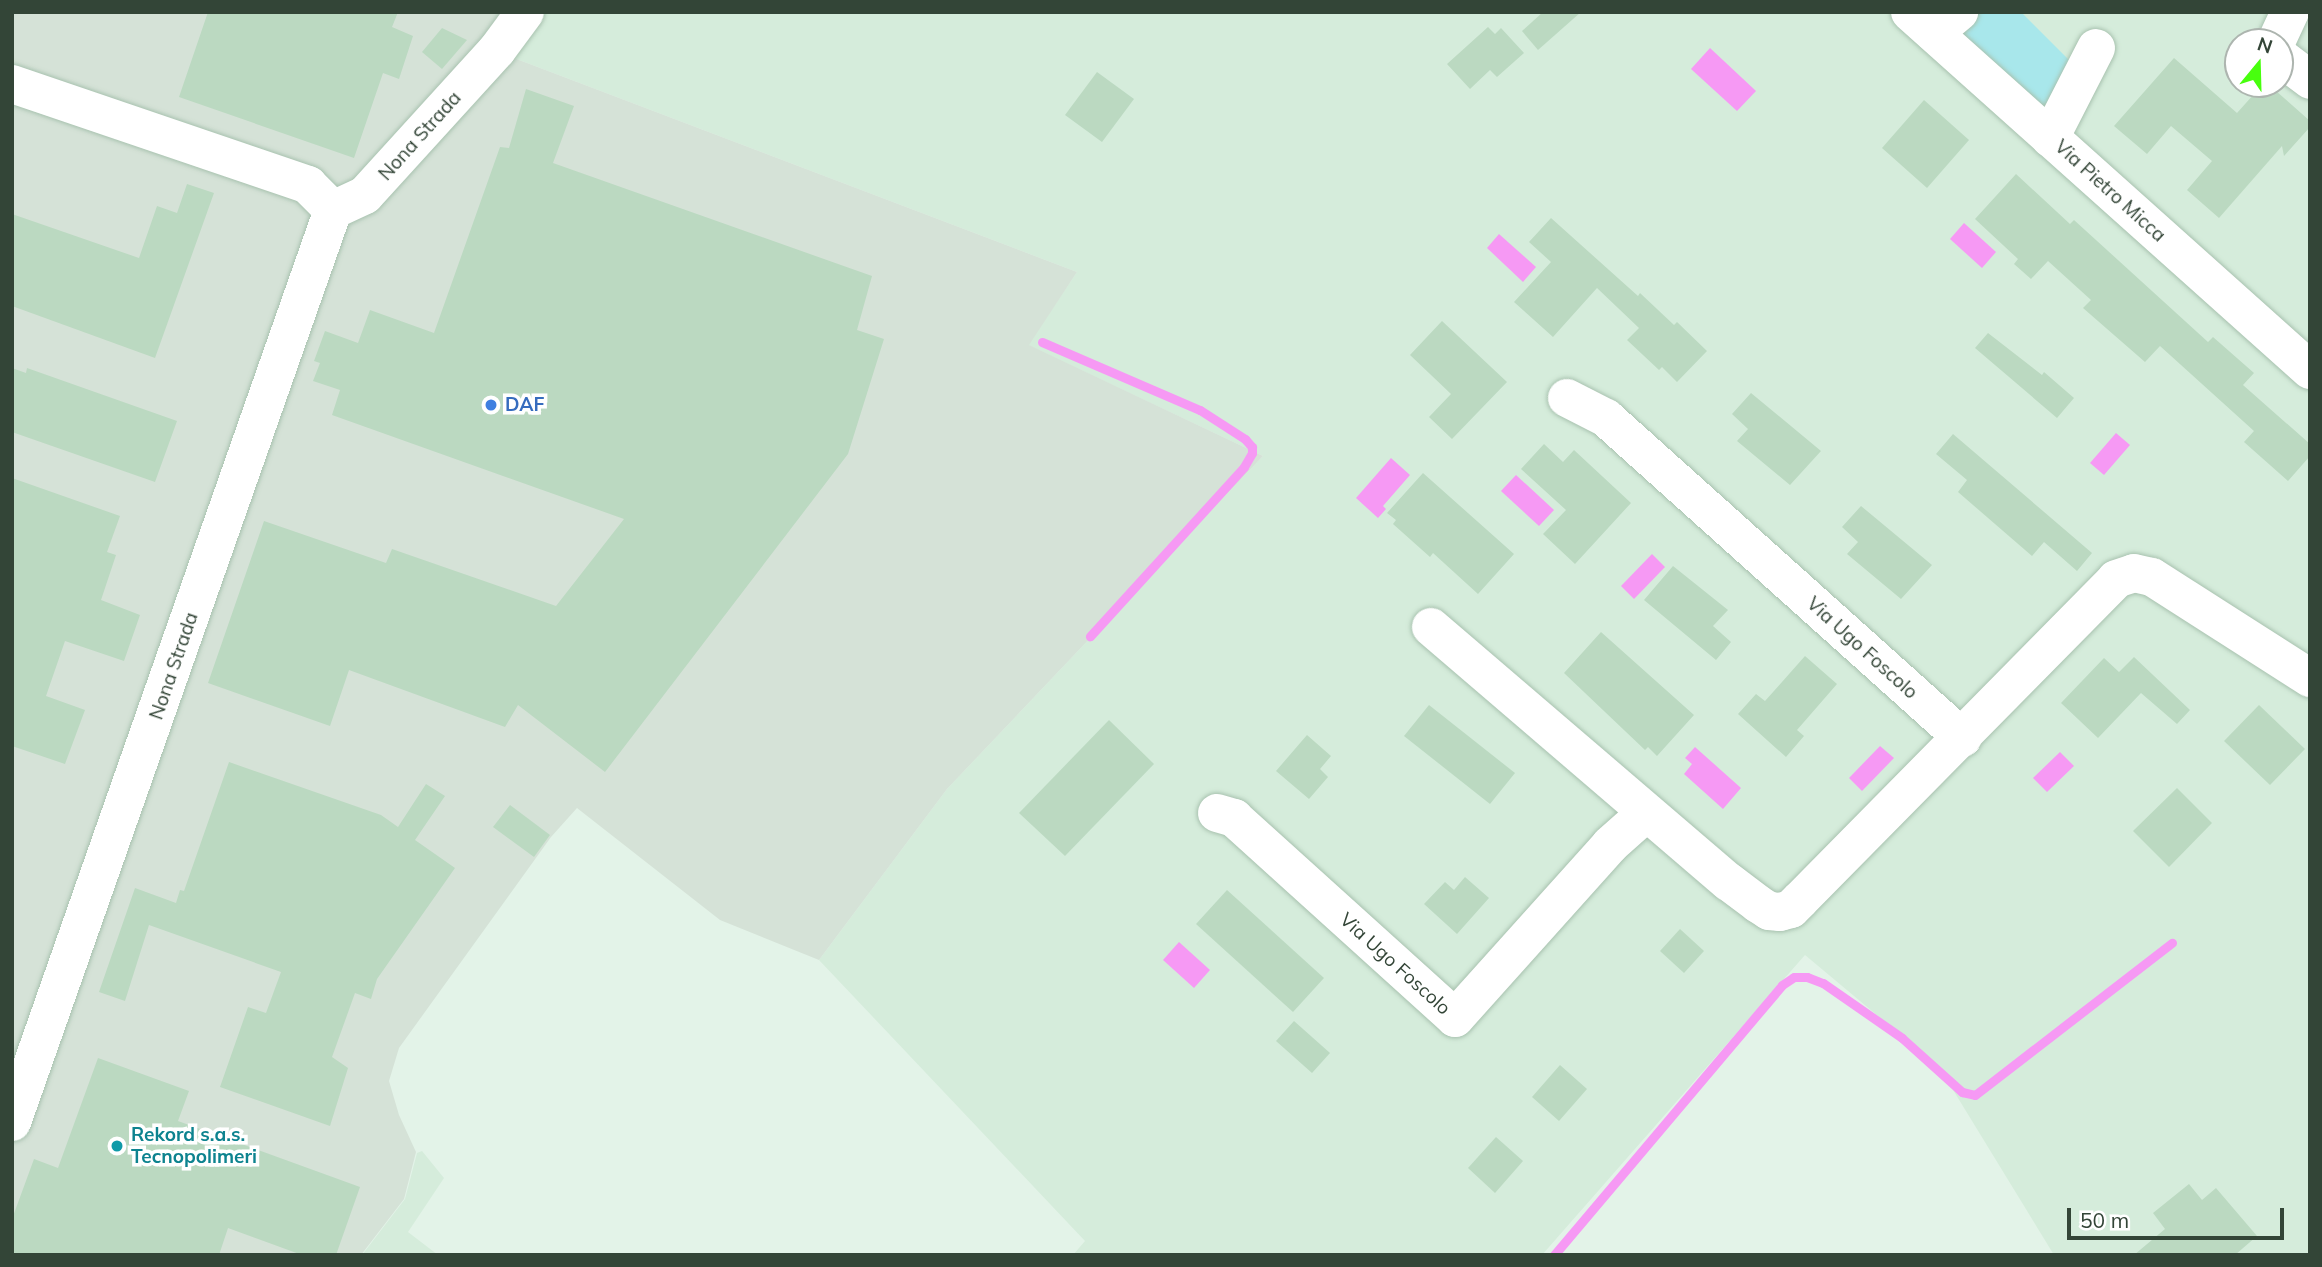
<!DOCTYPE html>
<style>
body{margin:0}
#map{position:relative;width:2322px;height:1267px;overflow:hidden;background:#e3f3e8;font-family:Mulish,sans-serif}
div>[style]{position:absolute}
.residential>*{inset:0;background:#d5ecdb}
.industrial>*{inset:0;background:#d5e2d7}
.green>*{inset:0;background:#a8e7eb}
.water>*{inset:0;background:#f699f4}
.stream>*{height:9px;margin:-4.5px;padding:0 4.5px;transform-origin:4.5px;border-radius:4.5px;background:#f699f4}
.building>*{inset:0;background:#bbd9c1}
.roads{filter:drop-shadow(0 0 2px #a8c2af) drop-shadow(0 0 2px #a8c2af)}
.minor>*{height:38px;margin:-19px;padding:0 19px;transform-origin:19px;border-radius:19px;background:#fff}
.dots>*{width:19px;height:19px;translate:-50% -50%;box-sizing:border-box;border:4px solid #fff;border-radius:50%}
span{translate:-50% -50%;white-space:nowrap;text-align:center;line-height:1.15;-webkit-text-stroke:7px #fff;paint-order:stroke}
.street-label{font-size:19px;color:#334537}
.shop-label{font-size:19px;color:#366cbe;font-weight:700}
.left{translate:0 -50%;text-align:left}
.culture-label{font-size:19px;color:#0d838f;font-weight:700}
.frame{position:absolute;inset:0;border:14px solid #334537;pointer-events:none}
.north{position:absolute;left:2224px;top:28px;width:70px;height:70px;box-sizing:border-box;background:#fff;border:2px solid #adb5af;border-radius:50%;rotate:19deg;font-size:19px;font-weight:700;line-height:28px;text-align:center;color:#334537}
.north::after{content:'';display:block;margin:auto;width:24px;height:32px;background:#48ff0e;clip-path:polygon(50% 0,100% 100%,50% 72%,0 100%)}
.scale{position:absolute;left:2067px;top:1208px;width:217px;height:32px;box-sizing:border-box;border:4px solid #334537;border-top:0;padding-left:9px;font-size:21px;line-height:24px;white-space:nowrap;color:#334537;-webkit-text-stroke:5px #fff;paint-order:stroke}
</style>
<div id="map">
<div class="residential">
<div style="clip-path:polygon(evenodd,526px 12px,2310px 12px,2310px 1255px,2054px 1255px,1939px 1067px,1805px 955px,1542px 1255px,1073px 1255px,1085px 1241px,819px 960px,947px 789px,1263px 456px,1028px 345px,1077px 272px,501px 53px,526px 12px,2238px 42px,2280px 42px,2280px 84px,2238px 84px,2238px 42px)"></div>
<div style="clip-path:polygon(422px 1151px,444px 1178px,408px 1232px,438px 1255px,362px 1255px,405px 1199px,417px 1153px)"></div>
</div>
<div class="industrial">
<div style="clip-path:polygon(12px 12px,525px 12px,501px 53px,1077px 272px,1029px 345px,1263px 456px,947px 789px,819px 960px,720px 920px,577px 808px,551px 837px,399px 1048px,389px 1081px,399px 1115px,416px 1152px,404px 1199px,361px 1255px,12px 1255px)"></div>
</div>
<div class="green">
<div style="clip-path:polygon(1979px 12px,2021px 12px,2073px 64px,2050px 116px,1954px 31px)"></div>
</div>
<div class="water">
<div style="clip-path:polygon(1710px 48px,1756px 91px,1737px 111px,1691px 69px)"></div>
<div style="clip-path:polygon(1964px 223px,1996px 252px,1982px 268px,1950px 239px)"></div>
<div style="clip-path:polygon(1499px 234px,1536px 267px,1523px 282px,1487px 248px)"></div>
<div style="clip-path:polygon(2116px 433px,2130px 445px,2104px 475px,2090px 463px)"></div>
<div style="clip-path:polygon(1391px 458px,1410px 475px,1383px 506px,1386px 509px,1378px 518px,1356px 498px)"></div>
<div style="clip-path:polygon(1516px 475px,1554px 510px,1539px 526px,1501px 491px)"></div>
<div style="clip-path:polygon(1652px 554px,1665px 567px,1634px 599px,1621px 586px)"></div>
<div style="clip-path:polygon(1880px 746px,1894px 758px,1862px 791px,1849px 778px)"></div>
<div style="clip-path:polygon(1695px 747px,1741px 788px,1723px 809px,1684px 774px,1692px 764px,1685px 758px)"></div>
<div style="clip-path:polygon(2060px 752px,2074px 766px,2047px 792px,2033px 778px)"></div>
<div style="clip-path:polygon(1179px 942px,1210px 970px,1194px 988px,1163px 960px)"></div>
</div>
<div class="stream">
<div style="left:1042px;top:342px;width:172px;rotate:23.3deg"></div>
<div style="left:1200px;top:410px;width:54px;rotate:32.8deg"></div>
<div style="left:1245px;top:439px;width:11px;rotate:49deg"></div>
<div style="left:1252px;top:447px;width:6px;rotate:90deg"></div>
<div style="left:1252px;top:453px;width:16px;rotate:120deg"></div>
<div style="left:1244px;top:467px;width:229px;rotate:132.3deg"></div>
<div style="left:1554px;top:1255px;width:353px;rotate:-49.8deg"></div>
<div style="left:1782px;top:985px;width:14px;rotate:-34deg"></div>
<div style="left:1794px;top:977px;width:13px"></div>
<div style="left:1807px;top:977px;width:17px;rotate:21deg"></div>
<div style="left:1823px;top:983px;width:96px;rotate:34.8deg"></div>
<div style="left:1902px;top:1038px;width:81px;rotate:42deg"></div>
<div style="left:1962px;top:1092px;width:13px;rotate:13deg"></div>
<div style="left:1975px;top:1095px;width:249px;rotate:-37.7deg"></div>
</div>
<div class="building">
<div style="clip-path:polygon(208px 12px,398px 12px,392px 27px,413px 36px,399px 79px,383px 73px,354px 158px,179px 97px)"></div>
<div style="clip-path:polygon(1543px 12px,1581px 12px,1538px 50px,1522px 31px)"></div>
<div style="clip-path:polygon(1488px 27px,1495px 34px,1501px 28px,1524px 53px,1497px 77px,1490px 70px,1470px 89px,1447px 64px)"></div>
<div style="clip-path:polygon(442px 28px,467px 40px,442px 69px,422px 52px)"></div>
<div style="clip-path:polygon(2174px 58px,2237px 113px,2263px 84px,2268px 84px,2310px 121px,2310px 127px,2284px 156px,2282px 146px,2219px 218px,2187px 190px,2212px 161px,2171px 126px,2147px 154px,2114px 126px)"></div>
<div style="clip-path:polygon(1097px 72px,1134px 99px,1102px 142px,1065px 115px)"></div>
<div style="clip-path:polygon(526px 89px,574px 106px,553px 163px,872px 276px,857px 330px,884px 339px,848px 454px,605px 772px,518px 705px,505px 727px,349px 670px,330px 726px,208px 683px,264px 521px,386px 563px,392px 549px,556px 606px,624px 519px,332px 415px,340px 390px,313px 381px,320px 363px,314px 361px,325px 331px,358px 343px,370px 310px,434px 333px,500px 147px,509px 148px)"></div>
<div style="clip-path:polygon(1924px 100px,1969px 140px,1927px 188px,1882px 148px)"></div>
<div style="clip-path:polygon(2016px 174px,2070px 224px,2074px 220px,2208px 342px,2213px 337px,2254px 373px,2243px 385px,2310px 444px,2310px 456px,2288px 481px,2244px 442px,2254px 431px,2160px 346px,2145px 362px,2083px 308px,2091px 300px,2048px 261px,2031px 279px,2014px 264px,2018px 259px,1975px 219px)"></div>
<div style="clip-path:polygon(187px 184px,214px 193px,155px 358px,12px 306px,12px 214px,139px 258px,157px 206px,177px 213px)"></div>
<div style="clip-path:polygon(1551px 218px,1638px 296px,1640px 293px,1674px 325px,1677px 322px,1707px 351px,1677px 382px,1662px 367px,1659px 370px,1627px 340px,1639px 328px,1597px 288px,1553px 337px,1514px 302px,1551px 262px,1529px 242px)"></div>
<div style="clip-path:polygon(1442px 321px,1507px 382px,1452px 439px,1429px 417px,1451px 394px,1410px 355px)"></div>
<div style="clip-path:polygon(1988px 333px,2042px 375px,2044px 372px,2074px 398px,2057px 418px,1975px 348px)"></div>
<div style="clip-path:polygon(12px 368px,26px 373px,27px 368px,177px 421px,155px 482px,12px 432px)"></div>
<div style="clip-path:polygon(1751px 393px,1821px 451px,1790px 485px,1737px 441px,1748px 429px,1732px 414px)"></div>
<div style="clip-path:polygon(1953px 434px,2092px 553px,2077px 571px,2044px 542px,2032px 556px,1958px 492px,1967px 480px,1936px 454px)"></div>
<div style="clip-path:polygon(1544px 444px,1563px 462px,1574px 450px,1631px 503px,1575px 564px,1543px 534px,1566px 510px,1521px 469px)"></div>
<div style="clip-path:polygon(1423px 473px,1514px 554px,1478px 594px,1433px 553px,1430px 557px,1393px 524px,1396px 520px,1387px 513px)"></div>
<div style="clip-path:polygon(12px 478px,120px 516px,107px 552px,116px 555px,101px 600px,140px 615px,124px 661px,65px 641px,46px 696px,85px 710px,65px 764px,12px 746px)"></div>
<div style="clip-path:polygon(1861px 506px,1932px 565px,1901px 599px,1847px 554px,1858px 542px,1842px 527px)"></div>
<div style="clip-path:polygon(1673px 566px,1728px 610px,1713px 626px,1731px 642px,1716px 660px,1644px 600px)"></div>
<div style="clip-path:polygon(1601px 632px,1694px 715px,1657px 756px,1648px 747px,1645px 750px,1564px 673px)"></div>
<div style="clip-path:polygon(1805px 656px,1837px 684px,1797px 730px,1804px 736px,1786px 757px,1738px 714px,1756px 694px,1765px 701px)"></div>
<div style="clip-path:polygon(2134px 657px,2190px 710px,2177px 724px,2141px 693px,2098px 738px,2061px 703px,2104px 658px,2119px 672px)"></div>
<div style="clip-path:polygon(1429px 705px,1515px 773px,1490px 804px,1404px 736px)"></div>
<div style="clip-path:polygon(2259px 705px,2305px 749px,2270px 785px,2224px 741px)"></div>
<div style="clip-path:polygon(1109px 720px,1154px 764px,1065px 856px,1019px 813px)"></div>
<div style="clip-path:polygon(1307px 735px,1331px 756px,1320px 769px,1328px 777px,1309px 799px,1276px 771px)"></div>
<div style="clip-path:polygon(229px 762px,381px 815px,398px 827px,426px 784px,445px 796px,415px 840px,455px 868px,377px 979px,371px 999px,355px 993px,332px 1057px,348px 1068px,330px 1126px,220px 1087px,248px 1007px,266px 1013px,281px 972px,149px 925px,125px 1001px,99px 992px,135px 888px,176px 903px,180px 890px,184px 891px)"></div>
<div style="clip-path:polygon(2177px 788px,2212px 823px,2169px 867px,2133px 831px)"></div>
<div style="clip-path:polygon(510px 805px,550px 835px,534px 857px,493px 827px)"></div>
<div style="clip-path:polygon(1465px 877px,1489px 898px,1457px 934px,1424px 904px,1445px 882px,1454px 890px)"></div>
<div style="clip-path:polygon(1227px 890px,1324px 978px,1293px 1012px,1196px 924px)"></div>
<div style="clip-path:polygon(1680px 929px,1704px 951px,1684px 973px,1660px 951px)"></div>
<div style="clip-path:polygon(1294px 1021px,1330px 1053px,1312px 1073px,1276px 1041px)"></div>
<div style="clip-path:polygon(98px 1058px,189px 1091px,178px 1121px,360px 1187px,336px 1255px,302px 1255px,228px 1228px,219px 1255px,12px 1255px,12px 1219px,34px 1159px,58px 1168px)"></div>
<div style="clip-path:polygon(1560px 1065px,1587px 1089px,1559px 1121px,1532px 1097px)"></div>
<div style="clip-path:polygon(1496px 1137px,1523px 1161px,1495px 1193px,1468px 1168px)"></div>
<div style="clip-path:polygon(2189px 1184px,2202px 1200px,2216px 1188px,2257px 1236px,2235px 1255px,2134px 1255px,2165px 1229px,2153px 1213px)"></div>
</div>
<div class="roads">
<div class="minor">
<div style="left:1910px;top:12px;width:537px;rotate:41.83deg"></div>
<div style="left:1934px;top:33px;width:33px;rotate:-40deg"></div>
<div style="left:2276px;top:42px;width:33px;rotate:-65deg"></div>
<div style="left:2280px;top:57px;width:38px;rotate:37deg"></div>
<div style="left:12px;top:84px;width:313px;rotate:18.8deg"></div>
<div style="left:308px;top:185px;width:35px;rotate:45deg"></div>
<div style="left:2050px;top:138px;width:101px;rotate:-62.9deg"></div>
<div style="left:333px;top:210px;width:35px;rotate:-25deg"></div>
<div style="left:365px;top:195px;width:196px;rotate:-47.7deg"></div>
<div style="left:497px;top:50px;width:47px;rotate:-53.6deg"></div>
<div style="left:1567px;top:398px;width:44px;rotate:27.1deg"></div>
<div style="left:1606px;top:418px;width:479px;rotate:41.9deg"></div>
<div style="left:1431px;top:627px;width:392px;rotate:40.6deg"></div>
<div style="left:1729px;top:882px;width:36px;rotate:37deg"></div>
<div style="left:1758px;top:904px;width:13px;rotate:32deg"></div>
<div style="left:1769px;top:911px;width:11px;rotate:5deg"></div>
<div style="left:1780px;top:912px;width:11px;rotate:-15deg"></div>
<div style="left:1791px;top:909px;width:13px;rotate:-45deg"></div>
<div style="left:1800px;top:900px;width:450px;rotate:-45.4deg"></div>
<div style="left:2116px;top:579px;width:19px;rotate:-18deg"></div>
<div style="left:2134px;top:573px;width:18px;rotate:13deg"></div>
<div style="left:2152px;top:577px;width:188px;rotate:32.6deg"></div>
<div style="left:1217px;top:813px;width:18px;rotate:16deg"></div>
<div style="left:1234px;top:818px;width:298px;rotate:42.1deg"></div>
<div style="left:1455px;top:1018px;width:232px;rotate:-48.1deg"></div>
<div style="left:1610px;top:845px;width:48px;rotate:-41.6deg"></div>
<div style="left:12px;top:1122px;width:967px;rotate:-70.61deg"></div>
</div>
</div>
<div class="dots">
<div style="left:491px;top:405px;background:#3f7fe0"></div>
<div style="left:117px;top:1146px;background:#0f9aa8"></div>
</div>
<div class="street-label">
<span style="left:420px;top:136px;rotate:-48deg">Nona Strada</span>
<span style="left:2110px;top:191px;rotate:42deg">Via Pietro Micca</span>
<span style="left:1862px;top:648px;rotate:42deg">Via Ugo Foscolo</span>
<span style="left:174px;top:666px;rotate:-71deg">Nona Strada</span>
<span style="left:1395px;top:964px;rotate:42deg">Via Ugo Foscolo</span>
</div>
<div class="shop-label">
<span class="left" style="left:505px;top:405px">DAF</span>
</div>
<div class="culture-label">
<span class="left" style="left:131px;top:1146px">Rekord s.a.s.<br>Tecnopolimeri</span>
</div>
<div class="frame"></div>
<div class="north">N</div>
<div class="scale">50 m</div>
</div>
